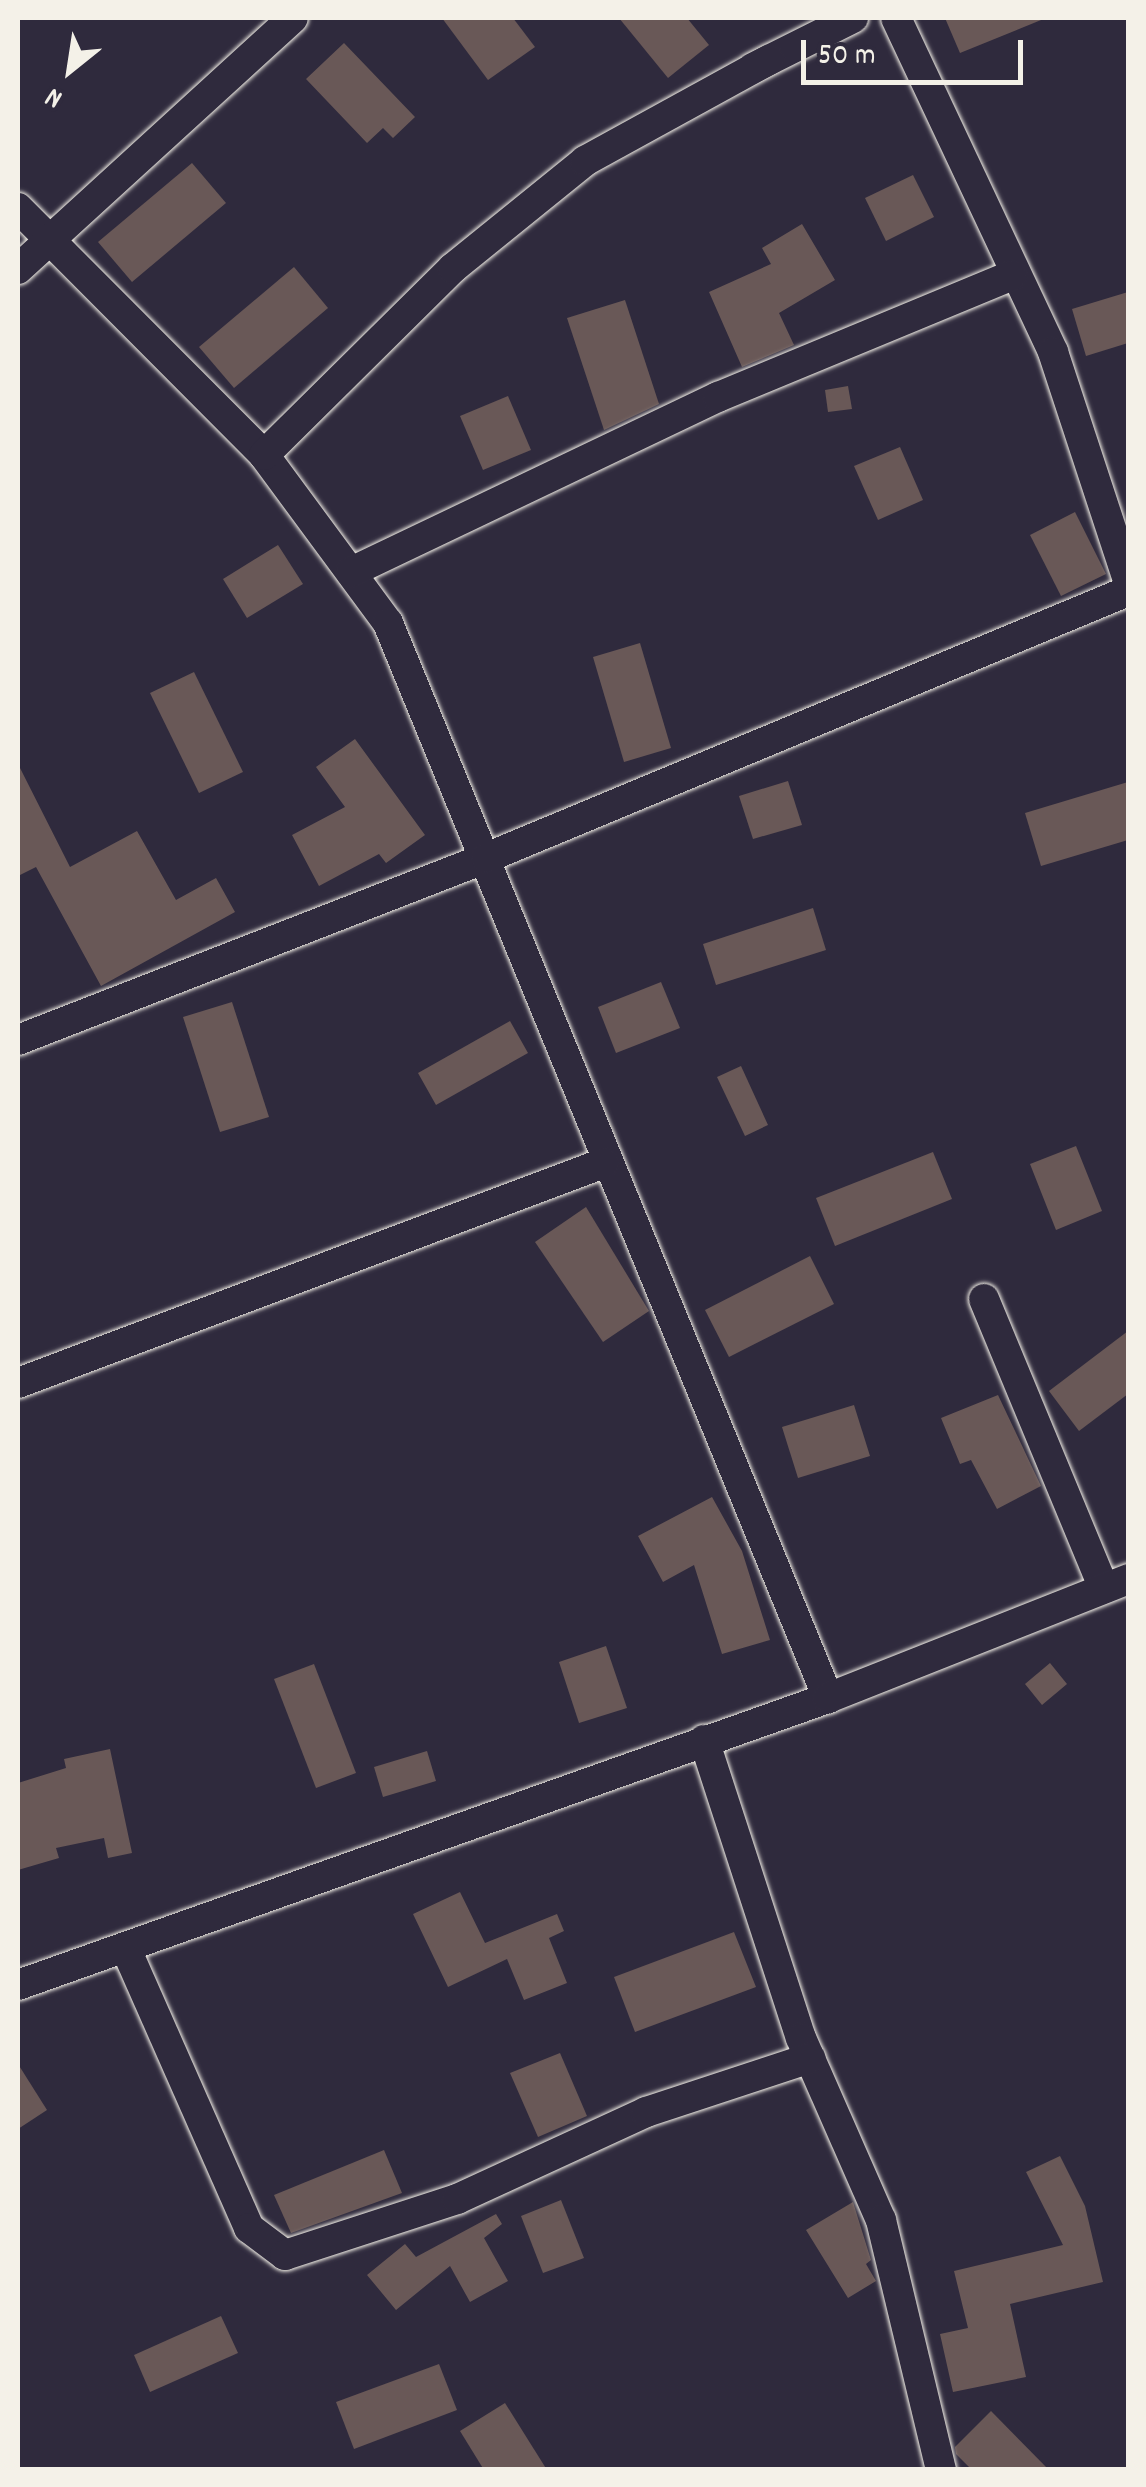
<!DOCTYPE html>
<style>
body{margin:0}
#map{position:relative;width:1146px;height:2487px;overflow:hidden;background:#2f2a3d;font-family:Dekko,sans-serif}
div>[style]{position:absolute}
.building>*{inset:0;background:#695857}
.roads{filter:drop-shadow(0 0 2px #f4f1e8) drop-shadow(0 0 2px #f4f1e8)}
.street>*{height:30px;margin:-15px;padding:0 15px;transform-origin:15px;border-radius:15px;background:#2f2a3d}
span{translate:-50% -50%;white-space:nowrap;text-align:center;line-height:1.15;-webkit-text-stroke:8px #2f2a3d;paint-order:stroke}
.frame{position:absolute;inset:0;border:20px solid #f4f1e8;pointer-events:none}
.north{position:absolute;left:20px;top:20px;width:100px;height:100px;-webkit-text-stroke:8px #2f2a3d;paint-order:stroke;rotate:210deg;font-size:28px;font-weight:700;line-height:40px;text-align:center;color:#f4f1e8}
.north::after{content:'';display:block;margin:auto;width:35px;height:45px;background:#f4f1e8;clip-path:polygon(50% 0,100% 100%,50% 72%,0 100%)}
.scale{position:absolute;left:801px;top:40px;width:222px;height:45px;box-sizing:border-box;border:5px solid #f4f1e8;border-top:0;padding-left:12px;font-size:30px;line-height:35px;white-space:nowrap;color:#f4f1e8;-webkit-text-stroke:8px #2f2a3d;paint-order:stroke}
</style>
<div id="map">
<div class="building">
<div style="clip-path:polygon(442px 18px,513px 18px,535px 47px,488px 80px)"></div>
<div style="clip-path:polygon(619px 18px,687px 18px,709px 45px,668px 78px)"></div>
<div style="clip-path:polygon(945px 18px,1046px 18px,960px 53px)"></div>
<div style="clip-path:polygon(344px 43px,415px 117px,393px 138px,383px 128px,367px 143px,306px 79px)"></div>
<div style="clip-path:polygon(192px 163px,226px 203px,132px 282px,98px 242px)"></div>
<div style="clip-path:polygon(913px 175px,934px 217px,886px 241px,865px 198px)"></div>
<div style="clip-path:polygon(802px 224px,835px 280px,779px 313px,794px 345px,742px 367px,709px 292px,771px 264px,762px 248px)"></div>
<div style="clip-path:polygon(294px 267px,328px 308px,234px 388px,199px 347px)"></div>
<div style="clip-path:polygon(1128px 292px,1128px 343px,1086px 356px,1072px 309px)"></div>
<div style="clip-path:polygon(625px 300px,659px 404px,604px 430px,567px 318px)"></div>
<div style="clip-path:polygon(848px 386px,852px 409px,828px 412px,825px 390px)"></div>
<div style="clip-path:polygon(508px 396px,531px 450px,483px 470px,460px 416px)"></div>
<div style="clip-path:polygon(900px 447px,923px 500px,878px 520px,854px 466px)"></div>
<div style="clip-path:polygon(1075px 512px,1106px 574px,1061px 596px,1030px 535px)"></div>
<div style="clip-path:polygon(278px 545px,303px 584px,247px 618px,223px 579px)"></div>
<div style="clip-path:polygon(640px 643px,671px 748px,624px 762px,593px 657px)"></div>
<div style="clip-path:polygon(194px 672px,243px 772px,199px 793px,150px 693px)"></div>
<div style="clip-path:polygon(355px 739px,425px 835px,386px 863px,379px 854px,319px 886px,292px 835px,345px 807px,316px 767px)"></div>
<div style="clip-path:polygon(18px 764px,70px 867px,137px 831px,176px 900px,216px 878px,235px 912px,101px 986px,36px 867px,18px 876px)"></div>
<div style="clip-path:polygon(788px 781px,802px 825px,753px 839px,739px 796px)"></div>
<div style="clip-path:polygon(1128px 782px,1128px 840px,1041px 866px,1025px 813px)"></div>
<div style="clip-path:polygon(813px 908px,826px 950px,716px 985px,703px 944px)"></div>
<div style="clip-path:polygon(661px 982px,680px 1028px,616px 1053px,598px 1007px)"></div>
<div style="clip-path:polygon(232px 1002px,269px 1117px,220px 1132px,183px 1017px)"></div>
<div style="clip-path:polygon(510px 1021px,528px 1053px,436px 1105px,418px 1073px)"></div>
<div style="clip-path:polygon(741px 1066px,768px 1125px,745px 1136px,717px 1077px)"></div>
<div style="clip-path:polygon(1076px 1146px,1102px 1211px,1056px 1230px,1030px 1164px)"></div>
<div style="clip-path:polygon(933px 1152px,952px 1199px,835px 1246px,816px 1198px)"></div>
<div style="clip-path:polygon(586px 1207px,649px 1311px,603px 1342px,535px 1242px)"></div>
<div style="clip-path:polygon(810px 1256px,834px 1304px,729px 1357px,705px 1310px)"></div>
<div style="clip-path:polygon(1128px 1331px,1128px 1394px,1079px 1431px,1049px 1391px)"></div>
<div style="clip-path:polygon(998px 1395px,1041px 1486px,997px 1509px,971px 1460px,960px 1464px,941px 1418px)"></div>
<div style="clip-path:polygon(854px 1405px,870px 1456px,798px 1478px,782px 1427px)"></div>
<div style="clip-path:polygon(712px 1497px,742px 1551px,770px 1640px,722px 1654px,694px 1565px,663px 1582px,638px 1536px)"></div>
<div style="clip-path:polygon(606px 1646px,627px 1708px,579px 1723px,559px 1662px)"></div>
<div style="clip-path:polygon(1050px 1663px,1067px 1684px,1042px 1705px,1025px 1684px)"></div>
<div style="clip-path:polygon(314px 1664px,356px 1773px,316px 1788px,274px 1679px)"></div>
<div style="clip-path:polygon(110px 1749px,132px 1853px,108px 1858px,104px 1838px,56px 1848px,59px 1858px,18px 1870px,18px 1783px,66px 1768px,64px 1759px)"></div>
<div style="clip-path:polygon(427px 1751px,436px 1781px,383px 1797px,374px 1767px)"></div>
<div style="clip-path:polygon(460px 1892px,485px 1943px,557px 1914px,564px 1931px,549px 1938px,567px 1983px,524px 2000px,507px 1959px,448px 1987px,413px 1914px)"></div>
<div style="clip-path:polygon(734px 1932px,756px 1987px,635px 2032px,614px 1977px)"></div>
<div style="clip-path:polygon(560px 2053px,587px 2116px,538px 2137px,510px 2073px)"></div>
<div style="clip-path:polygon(18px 2064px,47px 2110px,18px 2129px)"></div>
<div style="clip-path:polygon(384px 2150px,402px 2193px,291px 2233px,274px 2195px)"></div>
<div style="clip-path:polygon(1060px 2156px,1085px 2206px,1103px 2282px,1010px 2304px,1026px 2377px,953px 2392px,940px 2334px,968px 2328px,954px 2271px,1063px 2245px,1026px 2172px)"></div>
<div style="clip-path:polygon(561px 2200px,584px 2258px,543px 2273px,521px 2216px)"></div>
<div style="clip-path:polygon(853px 2202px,871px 2260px,866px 2264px,876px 2281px,848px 2298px,806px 2230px)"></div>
<div style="clip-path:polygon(496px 2214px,502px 2224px,484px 2238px,508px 2281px,470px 2302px,450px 2266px,396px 2310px,367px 2275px,405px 2244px,416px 2257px)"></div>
<div style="clip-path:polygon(221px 2316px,238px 2353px,150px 2392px,134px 2355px)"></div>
<div style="clip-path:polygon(439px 2364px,457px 2410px,354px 2449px,336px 2402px)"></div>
<div style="clip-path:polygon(505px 2403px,547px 2470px,484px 2470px,460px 2431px)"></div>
<div style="clip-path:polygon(991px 2411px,1049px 2470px,972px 2470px,956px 2454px,955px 2447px)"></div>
</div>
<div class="roads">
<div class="street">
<div style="left:896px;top:18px;width:369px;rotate:64.8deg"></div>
<div style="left:1053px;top:352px;width:240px;rotate:71.8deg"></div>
<div style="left:753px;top:68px;width:112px;rotate:-26.6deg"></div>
<div style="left:18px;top:208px;width:349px;rotate:45.1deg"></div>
<div style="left:264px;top:455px;width:209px;rotate:53.6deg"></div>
<div style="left:388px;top:623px;width:1162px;rotate:67.74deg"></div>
<div style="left:18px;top:269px;width:372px;rotate:-42.4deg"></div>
<div style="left:264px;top:455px;width:266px;rotate:-44.7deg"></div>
<div style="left:453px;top:268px;width:170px;rotate:-39deg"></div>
<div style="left:585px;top:161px;width:210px;rotate:-28.8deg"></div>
<div style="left:351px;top:572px;width:407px;rotate:-25.5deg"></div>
<div style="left:718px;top:397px;width:318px;rotate:-22.5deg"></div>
<div style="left:18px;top:1040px;width:502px;rotate:-21.25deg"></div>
<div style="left:486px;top:858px;width:695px;rotate:-22.58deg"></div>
<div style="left:984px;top:1299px;width:313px;rotate:67.5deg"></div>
<div style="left:18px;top:1383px;width:626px;rotate:-20.58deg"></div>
<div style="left:704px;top:1740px;width:313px;rotate:72deg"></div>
<div style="left:801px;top:2038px;width:199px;rotate:66.3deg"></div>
<div style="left:881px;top:2220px;width:257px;rotate:76.5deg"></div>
<div style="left:126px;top:1949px;width:305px;rotate:66.2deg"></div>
<div style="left:249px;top:2228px;width:45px;rotate:36.9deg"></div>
<div style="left:285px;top:2255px;width:181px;rotate:-18deg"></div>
<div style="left:457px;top:2199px;width:208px;rotate:-24.7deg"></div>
<div style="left:646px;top:2112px;width:173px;rotate:-18.2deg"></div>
<div style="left:18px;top:1985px;width:859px;rotate:-19.51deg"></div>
<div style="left:828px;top:1698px;width:323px;rotate:-21.6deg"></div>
</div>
</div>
<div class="frame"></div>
<div class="north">N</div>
<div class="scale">50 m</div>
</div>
